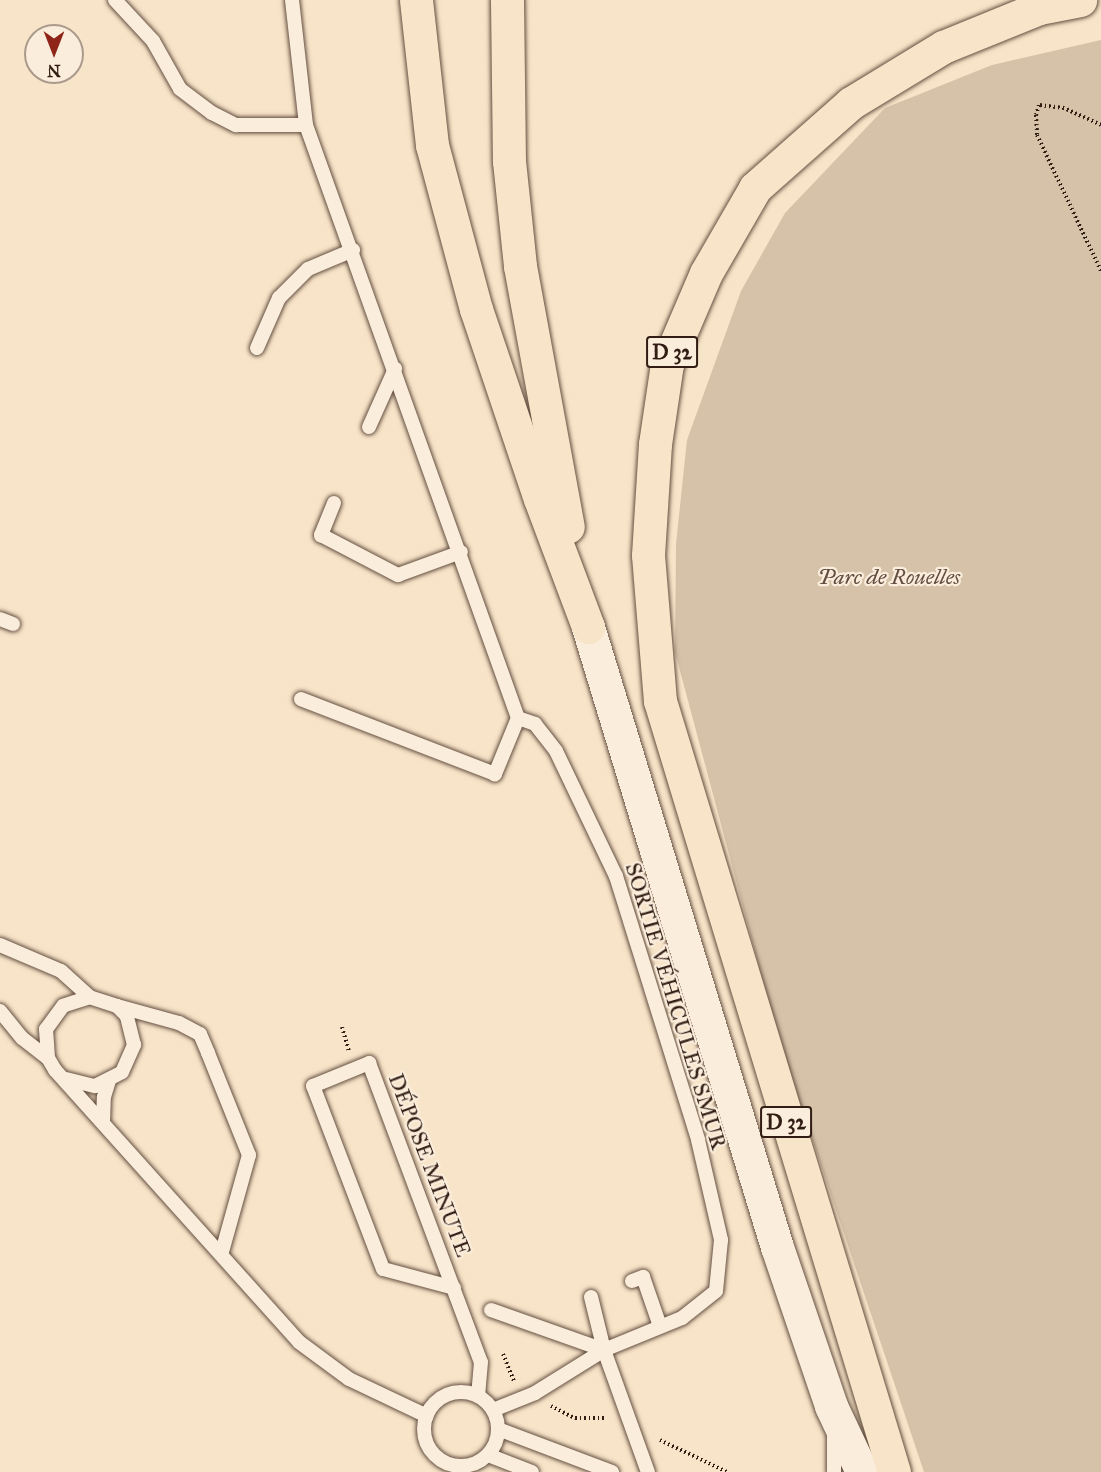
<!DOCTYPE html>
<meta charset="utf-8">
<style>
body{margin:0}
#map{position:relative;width:1101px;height:1472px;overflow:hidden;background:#f8e4c8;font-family:"IM FELL Great Primer",serif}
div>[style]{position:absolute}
.green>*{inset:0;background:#d6c2a9}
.path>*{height:4px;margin-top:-2px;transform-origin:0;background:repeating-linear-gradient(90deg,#321d14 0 1.5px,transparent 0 4.5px)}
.roads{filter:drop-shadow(0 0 2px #644f41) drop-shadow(0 0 2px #644f41)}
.lane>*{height:14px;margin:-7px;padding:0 7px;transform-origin:7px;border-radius:7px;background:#faeddb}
.lane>.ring{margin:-7px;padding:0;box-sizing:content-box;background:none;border:14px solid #faeddb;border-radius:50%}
.secondary>*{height:33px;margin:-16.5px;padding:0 16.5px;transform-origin:16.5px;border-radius:16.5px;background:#faeddb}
.highway>*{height:33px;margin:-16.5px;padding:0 16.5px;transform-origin:16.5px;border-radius:16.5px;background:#f8e4c8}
span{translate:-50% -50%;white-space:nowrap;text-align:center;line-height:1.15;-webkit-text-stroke:4.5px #faeddb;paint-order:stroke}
.shield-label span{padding:2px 4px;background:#faeddb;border:2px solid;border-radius:4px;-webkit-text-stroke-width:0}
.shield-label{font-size:21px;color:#321d14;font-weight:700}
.park-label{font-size:22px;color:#634f41;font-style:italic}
.street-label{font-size:22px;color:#321d14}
.north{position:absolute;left:24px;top:24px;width:60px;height:60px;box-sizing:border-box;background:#faeddb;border:2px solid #aa9a8b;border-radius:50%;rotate:180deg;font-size:16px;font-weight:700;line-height:24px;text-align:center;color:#321d14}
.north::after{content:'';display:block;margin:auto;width:21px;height:27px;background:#8f2418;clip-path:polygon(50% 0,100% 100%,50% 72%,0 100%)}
</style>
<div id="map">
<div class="green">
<div style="clip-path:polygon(1101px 40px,1101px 1472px,924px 1472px,777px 1034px,675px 652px,676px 544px,687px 440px,741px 291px,785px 213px,885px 108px,992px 65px)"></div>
</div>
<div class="path">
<div style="left:1101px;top:125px;width:41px;rotate:-155.3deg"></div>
<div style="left:1064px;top:108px;width:25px;rotate:-173deg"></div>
<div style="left:1039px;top:105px;width:10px;rotate:107deg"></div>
<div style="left:1036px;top:115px;width:20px;rotate:87deg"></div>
<div style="left:1037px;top:135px;width:150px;rotate:64.8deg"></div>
<div style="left:342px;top:1027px;width:25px;rotate:74deg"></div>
<div style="left:503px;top:1354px;width:29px;rotate:68deg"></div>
<div style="left:551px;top:1406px;width:27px;rotate:27deg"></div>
<div style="left:575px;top:1418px;width:31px"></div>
<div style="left:660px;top:1440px;width:74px;rotate:25.5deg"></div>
</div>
<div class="roads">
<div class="lane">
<div style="left:115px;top:0;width:56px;rotate:47.2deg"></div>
<div style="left:153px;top:41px;width:55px;rotate:60.6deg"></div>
<div style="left:180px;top:89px;width:40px;rotate:37deg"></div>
<div style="left:212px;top:113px;width:27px;rotate:27deg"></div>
<div style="left:236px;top:125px;width:70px"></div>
<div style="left:292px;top:0;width:126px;rotate:83.6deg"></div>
<div style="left:306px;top:125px;width:630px;rotate:70.33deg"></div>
<div style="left:518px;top:718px;width:61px;rotate:112.3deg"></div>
<div style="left:495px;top:774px;width:208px;rotate:-158.9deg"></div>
<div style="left:257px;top:348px;width:55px;rotate:-66.3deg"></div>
<div style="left:279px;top:298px;width:41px;rotate:-45deg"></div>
<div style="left:308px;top:269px;width:49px;rotate:-22.9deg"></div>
<div style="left:369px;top:427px;width:64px;rotate:-65.9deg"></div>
<div style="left:334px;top:503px;width:35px;rotate:112deg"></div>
<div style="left:321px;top:535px;width:87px;rotate:27.5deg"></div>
<div style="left:398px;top:575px;width:67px;rotate:-20.1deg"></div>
<div style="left:0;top:619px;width:14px;rotate:21deg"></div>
<div style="left:518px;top:718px;width:18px;rotate:19deg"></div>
<div style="left:535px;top:724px;width:34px;rotate:52deg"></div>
<div style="left:556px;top:751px;width:139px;rotate:64.4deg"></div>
<div style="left:616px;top:876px;width:276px;rotate:72.7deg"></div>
<div style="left:698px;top:1140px;width:103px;rotate:77deg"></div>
<div style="left:721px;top:1240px;width:51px;rotate:95.6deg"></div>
<div style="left:716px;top:1291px;width:43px;rotate:141.5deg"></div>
<div style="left:682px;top:1318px;width:84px;rotate:157.7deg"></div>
<div style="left:604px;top:1350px;width:130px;rotate:70.2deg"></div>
<div style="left:0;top:945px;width:66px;rotate:23.1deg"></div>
<div style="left:61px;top:971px;width:39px;rotate:42deg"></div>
<div style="left:117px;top:1006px;width:64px;rotate:15.3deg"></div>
<div style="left:179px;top:1023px;width:24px;rotate:28deg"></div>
<div style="left:200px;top:1034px;width:21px;rotate:67deg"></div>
<div style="left:208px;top:1053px;width:110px;rotate:68.1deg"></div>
<div style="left:249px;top:1155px;width:101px;rotate:105.6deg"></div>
<div style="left:0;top:1011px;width:35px;rotate:51deg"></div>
<div style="left:22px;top:1038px;width:33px;rotate:38deg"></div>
<div style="left:66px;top:1079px;width:30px;rotate:14deg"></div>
<div style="left:95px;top:1086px;width:30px;rotate:-27deg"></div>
<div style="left:122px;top:1072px;width:30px;rotate:-66deg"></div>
<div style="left:134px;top:1045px;width:30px;rotate:-104deg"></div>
<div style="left:127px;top:1016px;width:14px;rotate:-135deg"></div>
<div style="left:117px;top:1006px;width:28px;rotate:-162deg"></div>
<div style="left:90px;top:997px;width:28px;rotate:162deg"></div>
<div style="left:63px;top:1006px;width:29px;rotate:126deg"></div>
<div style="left:46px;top:1029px;width:29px;rotate:86deg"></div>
<div style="left:48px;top:1058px;width:14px;rotate:60deg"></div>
<div style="left:55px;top:1070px;width:365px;rotate:48.1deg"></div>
<div style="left:299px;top:1342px;width:62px;rotate:36.5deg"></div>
<div style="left:349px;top:1379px;width:86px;rotate:25.4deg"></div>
<div style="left:103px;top:1122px;width:25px;rotate:-88deg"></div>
<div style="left:104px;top:1097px;width:17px;rotate:-73deg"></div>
<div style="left:632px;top:1281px;width:12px;rotate:-20deg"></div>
<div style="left:643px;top:1277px;width:52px;rotate:70.9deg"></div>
<div style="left:454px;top:1288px;width:73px;rotate:-165deg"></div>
<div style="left:383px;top:1269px;width:196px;rotate:-110.9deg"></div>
<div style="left:313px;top:1086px;width:61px;rotate:-22.3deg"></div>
<div style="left:369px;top:1063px;width:319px;rotate:69.5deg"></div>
<div style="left:481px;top:1362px;width:34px;rotate:95deg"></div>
<div style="left:591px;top:1297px;width:55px;rotate:76.2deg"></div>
<div style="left:491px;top:1310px;width:120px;rotate:19.5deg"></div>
<div class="ring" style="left:424px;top:1392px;width:60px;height:60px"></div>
<div style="left:493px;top:1410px;width:45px;rotate:-22deg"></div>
<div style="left:535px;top:1393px;width:81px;rotate:-31.9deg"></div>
<div style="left:498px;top:1429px;width:122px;rotate:20.7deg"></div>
<div style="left:834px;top:1435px;width:37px;rotate:90deg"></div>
<div style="left:488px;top:1455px;width:47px;rotate:21.1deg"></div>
</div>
<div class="secondary">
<div style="left:588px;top:627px;width:648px;rotate:73.05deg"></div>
<div style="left:777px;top:1247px;width:168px;rotate:71.2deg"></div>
<div style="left:831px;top:1406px;width:73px;rotate:64.8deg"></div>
</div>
<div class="highway">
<div style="left:416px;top:0;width:146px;rotate:83.7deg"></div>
<div style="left:432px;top:145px;width:170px;rotate:75deg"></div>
<div style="left:476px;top:309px;width:200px;rotate:71.4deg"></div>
<div style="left:540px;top:499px;width:137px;rotate:69.4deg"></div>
<div style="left:507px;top:0;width:161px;rotate:89.3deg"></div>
<div style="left:509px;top:161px;width:106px;rotate:84deg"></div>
<div style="left:520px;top:266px;width:265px;rotate:79.6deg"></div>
<div style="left:894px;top:1472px;width:806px;rotate:-106.88deg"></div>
<div style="left:660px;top:701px;width:146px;rotate:-94.7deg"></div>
<div style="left:648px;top:555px;width:111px;rotate:-86.4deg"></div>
<div style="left:655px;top:444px;width:81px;rotate:-81.5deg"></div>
<div style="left:667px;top:364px;width:99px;rotate:-66.8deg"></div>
<div style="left:706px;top:273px;width:98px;rotate:-60deg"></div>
<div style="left:755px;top:188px;width:128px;rotate:-41.5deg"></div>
<div style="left:851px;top:103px;width:108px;rotate:-31.3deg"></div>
<div style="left:943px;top:47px;width:104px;rotate:-22.1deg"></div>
<div style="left:1039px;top:8px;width:42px;rotate:-11deg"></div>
</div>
</div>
<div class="shield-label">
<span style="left:672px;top:352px">D 32</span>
<span style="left:786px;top:1122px">D 32</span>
</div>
<div class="park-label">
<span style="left:889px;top:577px">Parc de Rouelles</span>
</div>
<div class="street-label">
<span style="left:676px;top:1006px;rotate:73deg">SORTIE VÉHICULES SMUR</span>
<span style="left:430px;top:1165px;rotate:69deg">DÉPOSE MINUTE</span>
</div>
<div class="north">N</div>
</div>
